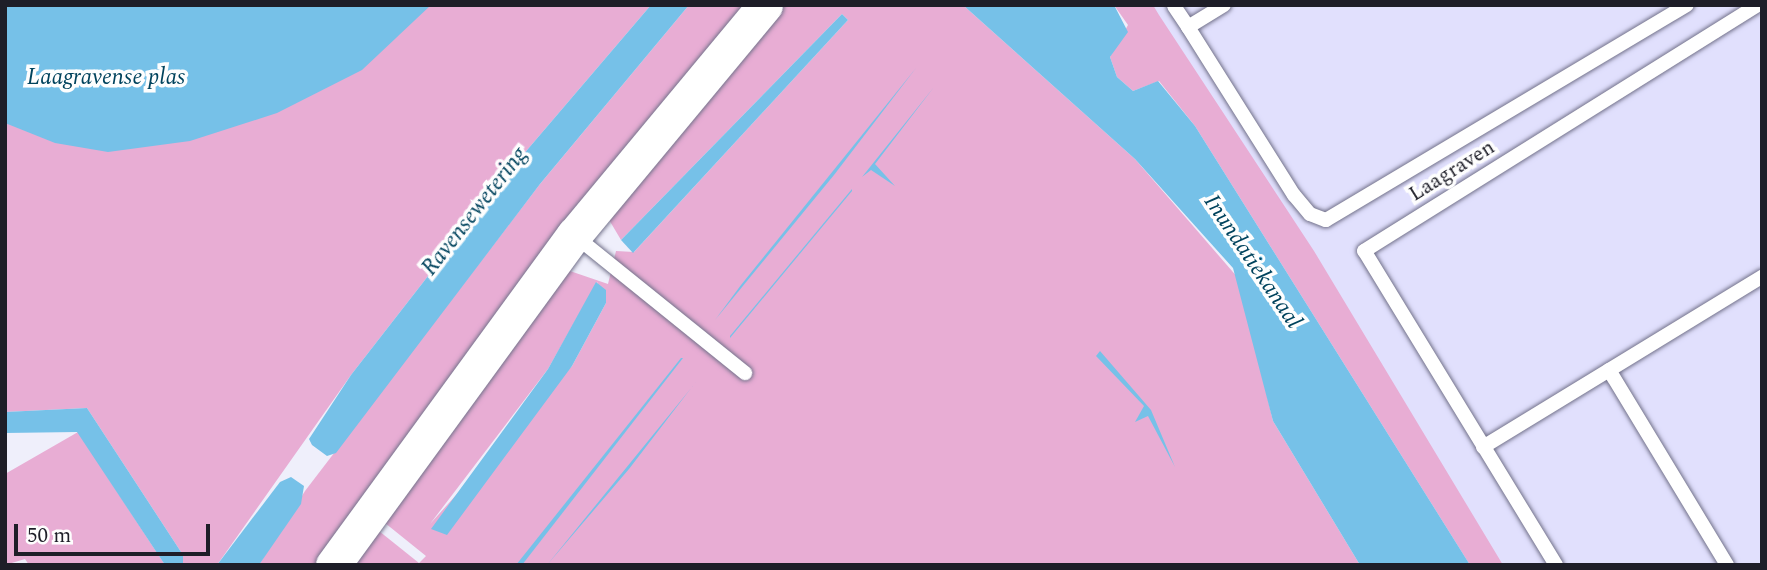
<!DOCTYPE html>
<style>
body{margin:0}
#map{position:relative;width:1767px;height:570px;overflow:hidden;background:#efeffb;font-family:Spectral,serif}
div>[style]{position:absolute}
.built>*{inset:0;background:#e1e0fd}
.green>*{inset:0;background:#e8add4}
.water>*{inset:0;background:#76c1e8}
.roads{filter:drop-shadow(0 0 2px #73728b) drop-shadow(0 0 2px #73728b)}
.service>*{height:14px;margin:-7px;padding:0 7px;transform-origin:7px;border-radius:7px;background:#fff}
.tertiary>*{height:35px;margin:-17.5px;padding:0 17.5px;transform-origin:17.5px;border-radius:17.5px;background:#fff}
span{translate:-50% -50%;white-space:nowrap;text-align:center;line-height:1.15;-webkit-text-stroke:7px #fefefe;paint-order:stroke}
.street-label{font-size:21px;color:#1e1e28}
.water-label{font-size:23px;color:#00435d;font-style:italic}
.frame{position:absolute;inset:0;border:7px solid #1e1e28;pointer-events:none}
.scale{position:absolute;left:14px;top:524px;width:196px;height:32px;box-sizing:border-box;border:4px solid #1e1e28;border-top:0;padding-left:9px;font-size:21px;line-height:24px;white-space:nowrap;color:#1e1e28;-webkit-text-stroke:5px #fefefe;paint-order:stroke}
</style>
<div id="map">
<div class="built">
<div style="clip-path:polygon(1138px 5px,1762px 5px,1762px 565px,1470px 565px,1284px 264px)"></div>
</div>
<div class="green">
<div style="clip-path:polygon(5px 5px,651px 5px,516px 163px,351px 375px,217px 565px,183px 565px,183px 555px,87px 408px,5px 412px)"></div>
<div style="clip-path:polygon(689px 5px,748px 5px,318px 565px,259px 565px,305px 491px,540px 184px)"></div>
<div style="clip-path:polygon(evenodd,785px 5px,963px 5px,1135px 159px,1239px 279px,1273px 421px,1360px 565px,349px 565px,379px 531px,419px 563px,426px 556px,385px 523px,567px 270px,608px 284px,616px 251px,634px 252px,848px 20px,842px 14px,621px 240px,608px 218px,785px 5px,597px 282px,606px 303px,572px 366px,430px 524px,548px 369px,597px 282px)"></div>
<div style="clip-path:polygon(1114px 5px,1153px 5px,1159px 15px,1314px 251px,1503px 565px,1470px 565px,1195px 126px,1159px 81px,1133px 91px,1117px 77px,1110px 57px,1128px 25px)"></div>
<div style="clip-path:polygon(78px 432px,165px 565px,29px 565px,25px 559px,5px 565px,5px 474px)"></div>
</div>
<div class="water">
<div style="clip-path:polygon(5px 5px,431px 5px,362px 70px,277px 113px,190px 141px,108px 152px,55px 143px,5px 123px)"></div>
<div style="clip-path:polygon(651px 5px,689px 5px,540px 184px,336px 453px,327px 456px,312px 445px,309px 439px,351px 375px,516px 163px)"></div>
<div style="clip-path:polygon(963px 5px,1114px 5px,1128px 32px,1110px 57px,1117px 77px,1133px 91px,1158px 81px,1195px 126px,1470px 565px,1360px 565px,1273px 421px,1233px 268px,1135px 159px)"></div>
<div style="clip-path:polygon(842px 14px,848px 20px,633px 253px,621px 240px)"></div>
<div style="clip-path:polygon(916px 68px,834px 175px,715px 320px,741px 285px)"></div>
<div style="clip-path:polygon(934px 87px,875px 164px,895px 186px,871px 170px,862px 177px)"></div>
<div style="clip-path:polygon(852px 189px,852px 191px,730px 338px,730px 336px)"></div>
<div style="clip-path:polygon(596px 282px,606px 290px,606px 303px,572px 366px,447px 535px,431px 529px,548px 369px)"></div>
<div style="clip-path:polygon(1100px 351px,1151px 410px,1175px 467px,1148px 416px,1135px 422px,1144px 406px,1096px 356px)"></div>
<div style="clip-path:polygon(683px 358px,522px 565px,516px 565px,681px 358px)"></div>
<div style="clip-path:polygon(705px 370px,629px 469px,547px 565px,692px 387px)"></div>
<div style="clip-path:polygon(87px 408px,183px 555px,183px 565px,165px 565px,77px 432px,5px 433px,5px 412px)"></div>
<div style="clip-path:polygon(291px 477px,304px 486px,301px 504px,259px 565px,217px 565px,280px 482px)"></div>
</div>
<div class="roads">
<div class="service">
<div style="left:1174px;top:6px;width:25px;rotate:56deg"></div>
<div style="left:1188px;top:27px;width:42px;rotate:-31.4deg"></div>
<div style="left:1188px;top:27px;width:199px;rotate:57.8deg"></div>
<div style="left:1294px;top:195px;width:25px;rotate:50deg"></div>
<div style="left:1310px;top:214px;width:17px;rotate:21deg"></div>
<div style="left:1326px;top:220px;width:420px;rotate:-30.8deg"></div>
<div style="left:574px;top:235px;width:220px;rotate:38.9deg"></div>
<div style="left:1609px;top:370px;width:228px;rotate:58.8deg"></div>
<div style="left:1483px;top:447px;width:327px;rotate:-31.4deg"></div>
<div style="left:1556px;top:565px;width:368px;rotate:-121.4deg"></div>
<div style="left:1364px;top:251px;width:464px;rotate:-32deg"></div>
</div>
<div class="tertiary">
<div style="left:333px;top:565px;width:409px;rotate:-53.9deg"></div>
<div style="left:574px;top:235px;width:299px;rotate:-50.3deg"></div>
</div>
</div>
<div class="street-label">
<span style="left:1452px;top:171px;rotate:-32deg">Laagraven</span>
</div>
<div class="water-label">
<span style="left:106px;top:78px">Laagravense plas</span>
<span style="left:475px;top:212px;rotate:-52deg">Ravensewetering</span>
<span style="left:1252px;top:262px;rotate:56deg">Inundatiekanaal</span>
</div>
<div class="frame"></div>
<div class="scale">50 m</div>
</div>
